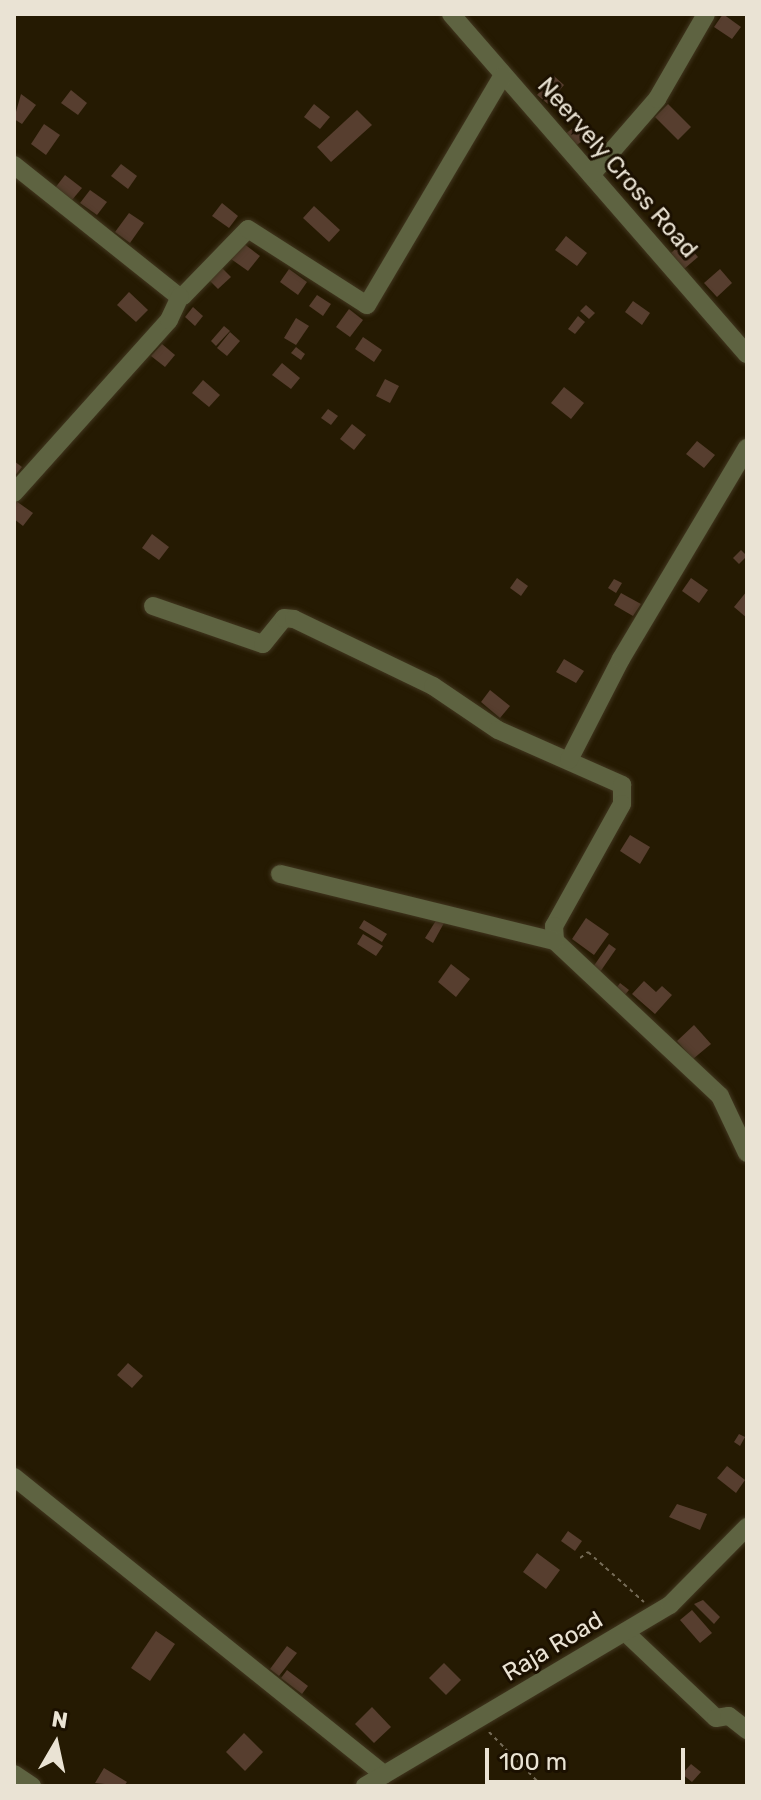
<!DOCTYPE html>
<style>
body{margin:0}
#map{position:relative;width:761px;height:1800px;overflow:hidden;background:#251a02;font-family:Rubik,sans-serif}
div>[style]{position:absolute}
.building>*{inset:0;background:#573e2f}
.path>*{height:2px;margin-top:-1px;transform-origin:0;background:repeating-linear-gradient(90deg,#756b57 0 4px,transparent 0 8px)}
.roads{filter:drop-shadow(0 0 2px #41361f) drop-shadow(0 0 2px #41361f)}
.minor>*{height:18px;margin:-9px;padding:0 9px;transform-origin:9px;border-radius:9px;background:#5e6341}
span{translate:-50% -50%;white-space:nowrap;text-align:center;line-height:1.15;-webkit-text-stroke:6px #1b1000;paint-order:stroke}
.street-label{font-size:24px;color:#eae3d4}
.frame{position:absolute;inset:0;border:16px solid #eae3d4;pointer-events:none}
.north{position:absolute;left:16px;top:1704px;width:80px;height:80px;-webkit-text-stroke:6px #1b1000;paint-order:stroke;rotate:9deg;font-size:22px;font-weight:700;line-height:32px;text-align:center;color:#eae3d4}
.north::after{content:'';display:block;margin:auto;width:28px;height:36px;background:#eae3d4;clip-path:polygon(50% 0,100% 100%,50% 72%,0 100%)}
.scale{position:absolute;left:485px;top:1748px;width:200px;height:36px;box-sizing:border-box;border:4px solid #eae3d4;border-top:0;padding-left:10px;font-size:24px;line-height:28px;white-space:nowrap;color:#eae3d4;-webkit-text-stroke:6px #1b1000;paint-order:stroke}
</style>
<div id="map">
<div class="building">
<div style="clip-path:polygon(723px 14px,741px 27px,732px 39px,714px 27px)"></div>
<div style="clip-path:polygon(554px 76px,564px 85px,548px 104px,537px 95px)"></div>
<div style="clip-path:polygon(71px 90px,87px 103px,78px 115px,61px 103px)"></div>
<div style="clip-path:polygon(21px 94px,36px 105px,22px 124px,14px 119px)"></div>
<div style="clip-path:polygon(314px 104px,330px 117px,320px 129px,304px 117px)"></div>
<div style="clip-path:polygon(668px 104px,691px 127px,678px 140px,655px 117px)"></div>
<div style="clip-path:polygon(357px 110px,372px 125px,331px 162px,317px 147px)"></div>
<div style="clip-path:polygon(44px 124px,60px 135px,46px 155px,31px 144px)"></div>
<div style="clip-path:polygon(578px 124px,588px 137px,574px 147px,564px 135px)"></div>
<div style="clip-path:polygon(121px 164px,137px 176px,128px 189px,111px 176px)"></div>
<div style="clip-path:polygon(65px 175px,82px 188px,72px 200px,55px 188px)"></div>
<div style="clip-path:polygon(90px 190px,107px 202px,97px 215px,80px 203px)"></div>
<div style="clip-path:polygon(222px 203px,238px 216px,229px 228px,212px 216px)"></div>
<div style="clip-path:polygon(314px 206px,340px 230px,329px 242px,303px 218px)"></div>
<div style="clip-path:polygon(129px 213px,144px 223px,130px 243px,115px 232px)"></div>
<div style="clip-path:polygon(566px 236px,587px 253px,577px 266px,555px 250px)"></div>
<div style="clip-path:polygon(684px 241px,698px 257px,684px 269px,671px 253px)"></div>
<div style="clip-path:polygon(243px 243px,260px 256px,248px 271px,231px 259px)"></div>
<div style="clip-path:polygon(220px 266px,231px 277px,218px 289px,208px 279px)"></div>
<div style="clip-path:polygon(289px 269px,307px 282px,298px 295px,280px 282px)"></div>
<div style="clip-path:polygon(720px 269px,732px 283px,717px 297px,704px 283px)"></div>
<div style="clip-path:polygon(129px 292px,148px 310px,136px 322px,117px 305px)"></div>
<div style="clip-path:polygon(317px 295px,331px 304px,323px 316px,309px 306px)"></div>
<div style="clip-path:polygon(633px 301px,650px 313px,642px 325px,625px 312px)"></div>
<div style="clip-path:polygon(586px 305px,595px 313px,589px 319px,580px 311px)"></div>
<div style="clip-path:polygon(193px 307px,203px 316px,195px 326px,185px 317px)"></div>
<div style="clip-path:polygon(349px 309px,363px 320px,350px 337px,336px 327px)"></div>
<div style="clip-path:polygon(578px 316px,585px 322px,575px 334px,568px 329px)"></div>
<div style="clip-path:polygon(296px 318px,309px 326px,296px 345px,284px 338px)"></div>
<div style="clip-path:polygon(224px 326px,230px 331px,216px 346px,211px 341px)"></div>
<div style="clip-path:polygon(230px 332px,240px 341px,227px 356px,217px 348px)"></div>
<div style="clip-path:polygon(363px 337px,382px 350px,374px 362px,355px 349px)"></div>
<div style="clip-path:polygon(162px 344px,175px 355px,165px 367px,151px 356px)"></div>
<div style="clip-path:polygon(296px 347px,305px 354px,301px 360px,291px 353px)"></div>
<div style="clip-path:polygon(282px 363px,300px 378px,291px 389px,272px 375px)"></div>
<div style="clip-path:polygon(385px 379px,399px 386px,390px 403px,376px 396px)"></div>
<div style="clip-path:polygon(203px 380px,220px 395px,209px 407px,192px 393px)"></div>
<div style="clip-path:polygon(564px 387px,584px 403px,571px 419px,551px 403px)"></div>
<div style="clip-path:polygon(328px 409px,338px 416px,331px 425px,321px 418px)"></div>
<div style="clip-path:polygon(352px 424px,366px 435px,354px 450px,340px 439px)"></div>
<div style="clip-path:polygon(697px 441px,715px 455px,704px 468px,686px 454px)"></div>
<div style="clip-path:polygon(14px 461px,22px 467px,14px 477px)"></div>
<div style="clip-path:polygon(16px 501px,33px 513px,23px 526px,14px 519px)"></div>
<div style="clip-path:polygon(152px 534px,169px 547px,159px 560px,142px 548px)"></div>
<div style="clip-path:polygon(741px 550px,747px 556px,739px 564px,733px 558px)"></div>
<div style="clip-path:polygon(517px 578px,528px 586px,521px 596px,510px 588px)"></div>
<div style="clip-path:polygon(691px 578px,708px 590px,699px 603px,682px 591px)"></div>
<div style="clip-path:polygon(614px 579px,622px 583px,616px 593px,608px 588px)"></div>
<div style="clip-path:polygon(747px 591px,747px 618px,734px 607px)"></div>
<div style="clip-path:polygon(621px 593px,641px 604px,633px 616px,614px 605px)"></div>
<div style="clip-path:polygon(564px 659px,584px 671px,576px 683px,556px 672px)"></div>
<div style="clip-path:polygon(490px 690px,510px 706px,500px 718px,481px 702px)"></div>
<div style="clip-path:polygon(630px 835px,650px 847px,640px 864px,620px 851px)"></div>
<div style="clip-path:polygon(586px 918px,609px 934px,594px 955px,572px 939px)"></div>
<div style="clip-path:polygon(437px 919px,444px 923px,433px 943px,425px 938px)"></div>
<div style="clip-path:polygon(364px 920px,387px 934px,382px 942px,359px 928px)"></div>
<div style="clip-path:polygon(363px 934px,383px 946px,376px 956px,357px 944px)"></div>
<div style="clip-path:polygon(609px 944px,616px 949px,600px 972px,593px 967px)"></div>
<div style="clip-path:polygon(451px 964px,470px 979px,456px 997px,438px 982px)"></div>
<div style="clip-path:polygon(644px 981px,656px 992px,662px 986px,672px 995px,655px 1014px,632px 994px)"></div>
<div style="clip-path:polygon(620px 983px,629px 990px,623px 997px,615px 990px)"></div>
<div style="clip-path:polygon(694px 1025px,711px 1044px,693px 1059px,677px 1041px)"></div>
<div style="clip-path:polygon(128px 1363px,143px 1376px,132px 1388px,117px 1375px)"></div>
<div style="clip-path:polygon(739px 1434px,745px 1437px,740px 1446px,734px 1442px)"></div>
<div style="clip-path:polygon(727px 1466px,745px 1480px,736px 1493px,717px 1478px)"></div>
<div style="clip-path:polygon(677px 1504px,707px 1514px,700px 1530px,669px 1517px)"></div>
<div style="clip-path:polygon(568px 1531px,582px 1541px,575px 1551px,561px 1541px)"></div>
<div style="clip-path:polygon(537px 1553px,560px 1570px,546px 1589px,523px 1572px)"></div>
<div style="clip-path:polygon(703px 1600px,720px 1617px,714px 1624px,694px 1604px)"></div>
<div style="clip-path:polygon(692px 1610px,712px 1633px,700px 1643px,680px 1620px)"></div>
<div style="clip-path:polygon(156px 1631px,175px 1644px,150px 1681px,131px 1668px)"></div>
<div style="clip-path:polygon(287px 1646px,297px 1653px,279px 1676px,270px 1669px)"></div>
<div style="clip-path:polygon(444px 1663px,461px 1680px,446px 1695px,429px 1678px)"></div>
<div style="clip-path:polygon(287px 1670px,308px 1686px,302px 1694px,281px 1678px)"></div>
<div style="clip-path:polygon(372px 1707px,391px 1727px,374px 1743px,355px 1724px)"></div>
<div style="clip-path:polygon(244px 1733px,263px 1752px,245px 1771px,226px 1752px)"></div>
<div style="clip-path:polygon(691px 1764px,701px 1772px,692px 1782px,682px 1774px)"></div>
<div style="clip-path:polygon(104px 1768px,127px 1782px,124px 1786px,95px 1783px)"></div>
</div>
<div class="path">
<div style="left:580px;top:1558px;width:10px;rotate:-37deg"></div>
<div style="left:588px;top:1552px;width:75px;rotate:41.8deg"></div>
<div style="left:489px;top:1732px;width:76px;rotate:45.5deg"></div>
</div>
<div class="roads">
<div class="minor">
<div style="left:451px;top:14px;width:451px;rotate:49deg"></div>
<div style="left:14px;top:165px;width:208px;rotate:38.6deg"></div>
<div style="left:177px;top:295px;width:6px;rotate:9deg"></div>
<div style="left:183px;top:296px;width:93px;rotate:-45.9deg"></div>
<div style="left:248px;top:229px;width:141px;rotate:32.6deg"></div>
<div style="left:367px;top:305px;width:267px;rotate:-59.4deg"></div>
<div style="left:591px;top:175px;width:101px;rotate:-49deg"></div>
<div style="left:657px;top:99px;width:98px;rotate:-60deg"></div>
<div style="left:14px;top:493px;width:232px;rotate:-48.1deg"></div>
<div style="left:169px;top:320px;width:26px;rotate:-65deg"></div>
<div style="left:153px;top:606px;width:116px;rotate:19.1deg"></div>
<div style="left:263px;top:644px;width:33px;rotate:-51deg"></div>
<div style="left:284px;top:618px;width:10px;rotate:6deg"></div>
<div style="left:294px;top:619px;width:154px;rotate:25.7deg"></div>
<div style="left:433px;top:686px;width:78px;rotate:34.1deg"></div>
<div style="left:498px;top:730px;width:136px;rotate:23.9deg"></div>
<div style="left:622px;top:785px;width:19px;rotate:90deg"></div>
<div style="left:622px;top:804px;width:140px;rotate:119.1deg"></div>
<div style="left:554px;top:926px;width:15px;rotate:86deg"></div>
<div style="left:555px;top:941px;width:226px;rotate:43.2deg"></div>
<div style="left:720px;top:1096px;width:63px;rotate:64.7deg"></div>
<div style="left:569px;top:760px;width:114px;rotate:-62.8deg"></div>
<div style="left:621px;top:659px;width:246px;rotate:-59.2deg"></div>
<div style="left:280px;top:874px;width:283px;rotate:13.7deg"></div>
<div style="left:14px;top:1477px;width:475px;rotate:38.8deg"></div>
<div style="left:625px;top:1632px;width:125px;rotate:43.4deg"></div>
<div style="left:716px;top:1718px;width:13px;rotate:-9deg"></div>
<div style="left:729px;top:1716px;width:23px;rotate:38deg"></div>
<div style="left:14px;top:1774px;width:22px;rotate:34deg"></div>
<div style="left:365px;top:1786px;width:355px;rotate:-30.7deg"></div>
<div style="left:670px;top:1605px;width:110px;rotate:-45.4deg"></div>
</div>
</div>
<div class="street-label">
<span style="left:617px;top:168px;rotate:49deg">Neervely Cross Road</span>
<span style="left:553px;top:1647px;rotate:-31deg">Raja Road</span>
</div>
<div class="frame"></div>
<div class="north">N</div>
<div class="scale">100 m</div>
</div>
